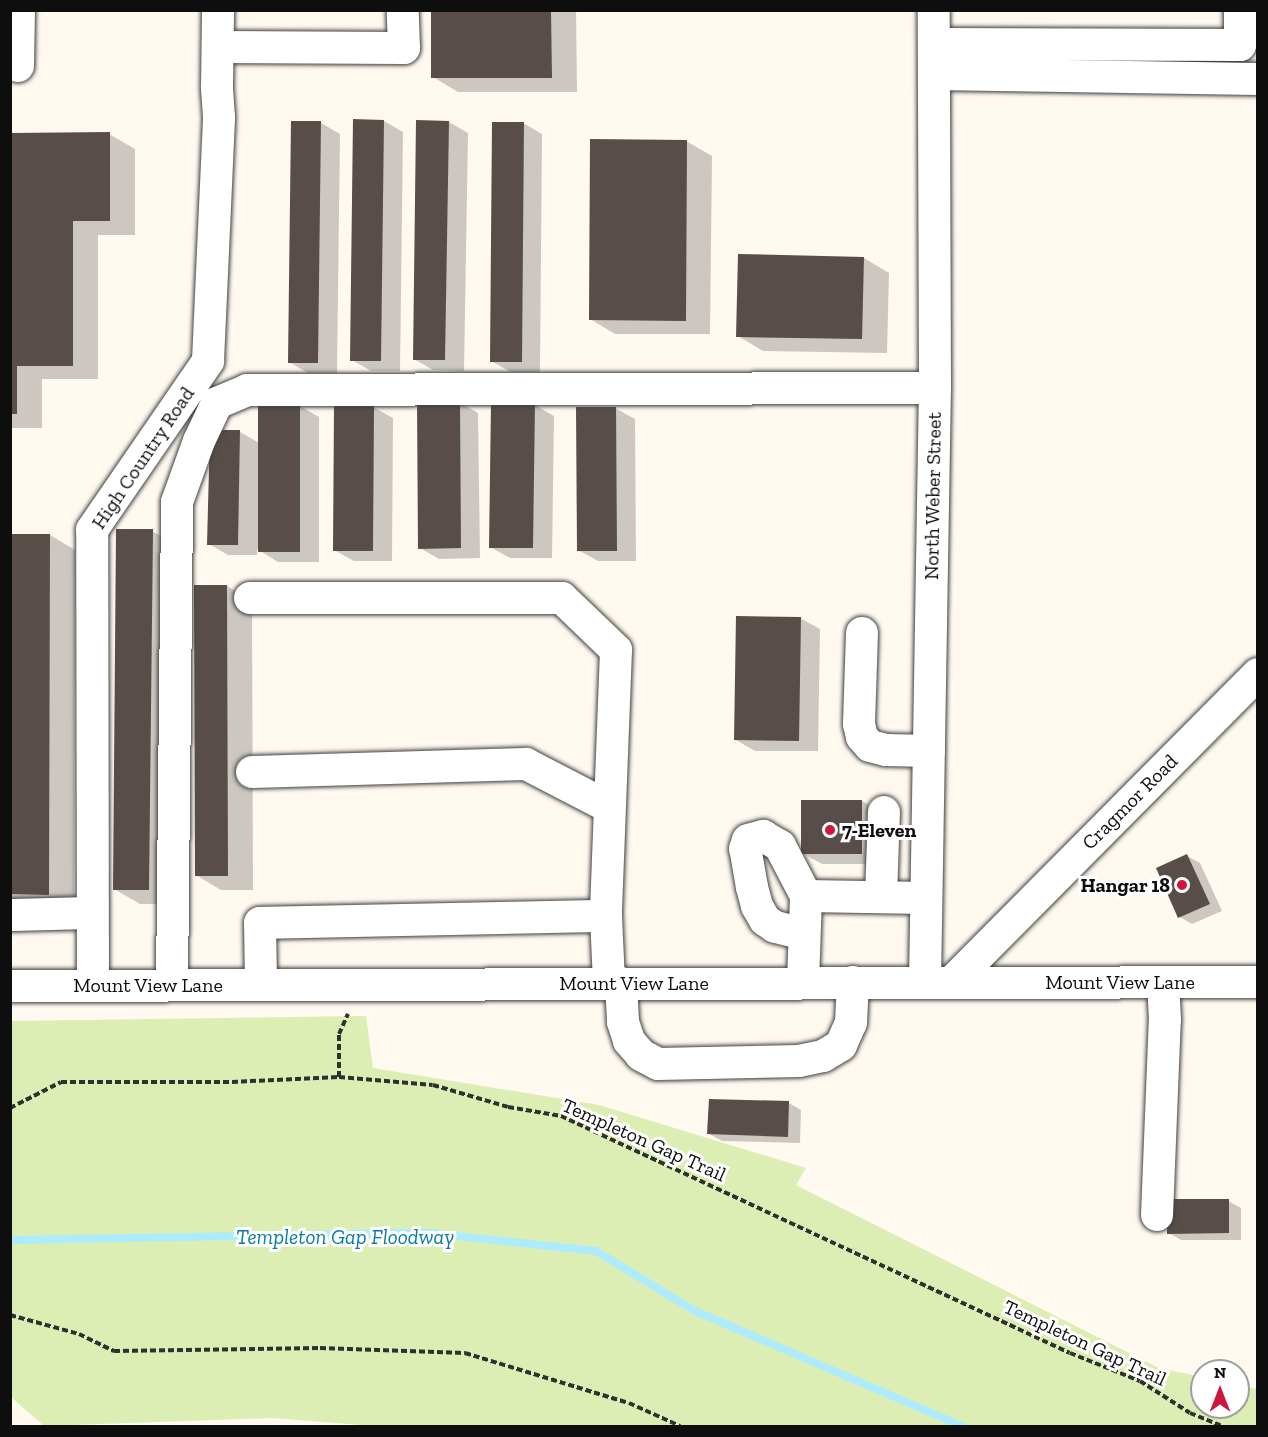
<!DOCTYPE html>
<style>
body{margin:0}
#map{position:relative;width:1268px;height:1437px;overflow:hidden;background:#fff9f0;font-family:"Zilla Slab",serif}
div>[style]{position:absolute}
.green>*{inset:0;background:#dceeb4}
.shadow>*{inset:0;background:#0003}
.stream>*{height:8px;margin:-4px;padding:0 4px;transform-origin:4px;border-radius:4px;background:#aeecfd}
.building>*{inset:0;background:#584d49}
.path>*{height:4px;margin-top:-2px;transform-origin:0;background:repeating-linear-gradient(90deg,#303030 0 6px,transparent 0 9px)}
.roads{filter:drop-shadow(0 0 2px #414141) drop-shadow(0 0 2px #414141)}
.minor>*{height:32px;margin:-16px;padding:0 16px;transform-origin:16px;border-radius:16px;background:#fff}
.dots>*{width:16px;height:16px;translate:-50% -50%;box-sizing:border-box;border:3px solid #fff;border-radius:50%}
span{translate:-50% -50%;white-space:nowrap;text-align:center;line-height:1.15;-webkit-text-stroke:6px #fff;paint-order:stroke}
.street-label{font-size:20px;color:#0e0e0e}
.poi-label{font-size:20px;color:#0e0e0e;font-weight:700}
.left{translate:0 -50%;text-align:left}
.right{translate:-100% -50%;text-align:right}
.water-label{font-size:21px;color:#097ba6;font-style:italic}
.frame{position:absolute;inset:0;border:12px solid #0e0e0e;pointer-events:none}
.north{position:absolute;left:1190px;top:1359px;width:60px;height:60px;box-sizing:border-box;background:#fff;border:2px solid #9f9f9f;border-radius:50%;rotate:0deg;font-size:16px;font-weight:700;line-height:24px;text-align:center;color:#0e0e0e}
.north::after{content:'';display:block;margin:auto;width:21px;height:27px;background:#ce163d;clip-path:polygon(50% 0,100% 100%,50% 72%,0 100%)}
</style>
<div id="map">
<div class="green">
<div style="clip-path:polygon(366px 1016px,373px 1068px,599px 1105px,806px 1168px,796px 1185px,1159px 1368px,1202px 1377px,1202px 1407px,1238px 1407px,1238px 1385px,1257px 1389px,1257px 1426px,374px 1426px,272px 1418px,44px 1426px,11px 1397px,11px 1021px)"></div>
</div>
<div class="shadow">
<div style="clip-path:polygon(433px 10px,576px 10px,577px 92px,458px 92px,433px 77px)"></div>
<div style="clip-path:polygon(355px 121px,384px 121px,403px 132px,400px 371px,371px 371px,352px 360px)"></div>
<div style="clip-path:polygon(449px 122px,468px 133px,464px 371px,433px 370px,414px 359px)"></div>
<div style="clip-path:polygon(321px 123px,340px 134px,337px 373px,308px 373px,289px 362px)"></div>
<div style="clip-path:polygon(523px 123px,542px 134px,540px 372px,511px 372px,491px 361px)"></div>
<div style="clip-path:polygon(10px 134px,109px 134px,135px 149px,135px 235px,98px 235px,98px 379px,42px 379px,42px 428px,10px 428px)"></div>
<div style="clip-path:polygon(686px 141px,712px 156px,710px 334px,615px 334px,590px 319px)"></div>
<div style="clip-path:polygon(739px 256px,864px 258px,889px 273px,887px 353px,763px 351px,738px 336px)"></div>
<div style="clip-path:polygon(459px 402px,478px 413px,480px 558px,439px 559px,420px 548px)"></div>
<div style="clip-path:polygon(535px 405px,554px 416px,552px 558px,510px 558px,490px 547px)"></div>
<div style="clip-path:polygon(259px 406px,300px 406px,319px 417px,319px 562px,278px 562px,257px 549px,257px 555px,228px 555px,209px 544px,211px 431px,240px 432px,259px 443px)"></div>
<div style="clip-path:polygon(373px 407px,393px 418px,392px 561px,354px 561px,334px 550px)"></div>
<div style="clip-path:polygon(615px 408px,635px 419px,636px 561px,598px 561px,578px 550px)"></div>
<div style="clip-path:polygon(152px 531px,178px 545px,174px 904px,140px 904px,114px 889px)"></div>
<div style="clip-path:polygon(10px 535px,50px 535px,75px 550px,74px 909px,10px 907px)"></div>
<div style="clip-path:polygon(196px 586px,227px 586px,252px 601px,253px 890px,221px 890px,196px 875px)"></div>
<div style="clip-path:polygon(800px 618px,820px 629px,818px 751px,755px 751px,736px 740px)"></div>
<div style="clip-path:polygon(862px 801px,881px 812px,880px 864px,822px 864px,802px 853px)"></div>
<div style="clip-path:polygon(1187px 856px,1200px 863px,1222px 911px,1192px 924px,1180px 917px)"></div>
<div style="clip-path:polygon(789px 1103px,801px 1110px,800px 1143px,722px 1141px,709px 1134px)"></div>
<div style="clip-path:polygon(1228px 1201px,1241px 1208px,1241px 1240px,1181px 1240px,1169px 1233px)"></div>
</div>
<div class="stream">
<div style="left:10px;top:1240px;width:418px;rotate:-1deg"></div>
<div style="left:428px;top:1233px;width:169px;rotate:6.1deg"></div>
<div style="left:596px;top:1251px;width:116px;rotate:31.2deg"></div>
<div style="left:695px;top:1311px;width:291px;rotate:23.3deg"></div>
</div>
<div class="building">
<div style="clip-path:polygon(431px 10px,551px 10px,552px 78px,431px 78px)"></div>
<div style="clip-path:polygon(353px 119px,384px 120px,381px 361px,350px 361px)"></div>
<div style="clip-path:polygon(416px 120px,449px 121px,445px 360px,413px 360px)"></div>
<div style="clip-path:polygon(291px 121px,321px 121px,318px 363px,288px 363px)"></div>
<div style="clip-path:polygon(492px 122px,524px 122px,522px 362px,490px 362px)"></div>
<div style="clip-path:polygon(110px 132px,110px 221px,73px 221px,73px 366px,17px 366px,17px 414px,10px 414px,10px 133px)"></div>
<div style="clip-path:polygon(590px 139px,687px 140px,686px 321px,589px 320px)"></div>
<div style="clip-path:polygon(738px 254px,864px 257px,862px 339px,736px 337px)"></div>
<div style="clip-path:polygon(460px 400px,461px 548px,418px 549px,417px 401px)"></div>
<div style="clip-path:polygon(491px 403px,535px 403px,533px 548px,489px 548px)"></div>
<div style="clip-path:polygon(258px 405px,300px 405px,300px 552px,258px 552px)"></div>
<div style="clip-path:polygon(334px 406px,374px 406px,373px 551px,333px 551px)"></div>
<div style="clip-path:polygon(576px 407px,616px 407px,617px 551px,577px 551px)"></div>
<div style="clip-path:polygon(210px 430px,240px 430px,238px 545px,207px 545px)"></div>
<div style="clip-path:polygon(116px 529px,153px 529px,149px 890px,113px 890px)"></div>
<div style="clip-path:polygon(10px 534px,50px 534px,49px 895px,10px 894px)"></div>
<div style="clip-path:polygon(194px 585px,227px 585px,228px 876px,195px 876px)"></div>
<div style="clip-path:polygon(736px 616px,801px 617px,799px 741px,734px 740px)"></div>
<div style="clip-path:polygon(801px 800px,862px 800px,862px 854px,801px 854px)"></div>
<div style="clip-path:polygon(1187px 854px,1210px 904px,1178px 918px,1156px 868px)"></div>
<div style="clip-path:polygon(709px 1099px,789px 1101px,788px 1137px,707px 1134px)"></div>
<div style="clip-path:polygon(1167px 1199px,1229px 1199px,1229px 1233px,1167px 1234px)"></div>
</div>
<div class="path">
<div style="left:339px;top:1077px;width:43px;rotate:-90deg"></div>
<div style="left:339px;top:1034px;width:22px;rotate:-66deg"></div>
<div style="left:10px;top:1108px;width:57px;rotate:-27deg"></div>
<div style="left:61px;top:1082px;width:171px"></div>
<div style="left:232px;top:1082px;width:107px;rotate:-2.7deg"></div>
<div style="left:339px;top:1077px;width:94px;rotate:4.9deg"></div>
<div style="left:433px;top:1085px;width:78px;rotate:16.3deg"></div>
<div style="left:508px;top:1107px;width:54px;rotate:9.6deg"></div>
<div style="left:561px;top:1116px;width:561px;rotate:24.97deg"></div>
<div style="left:1070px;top:1353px;width:75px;rotate:21.8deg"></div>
<div style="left:1140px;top:1381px;width:59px;rotate:32.6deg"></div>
<div style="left:1190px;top:1413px;width:35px;rotate:22deg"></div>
<div style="left:10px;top:1315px;width:72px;rotate:15.4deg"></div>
<div style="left:79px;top:1334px;width:39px;rotate:26deg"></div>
<div style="left:114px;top:1351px;width:206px;rotate:-0.8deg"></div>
<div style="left:320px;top:1348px;width:145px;rotate:2deg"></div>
<div style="left:465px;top:1353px;width:171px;rotate:17deg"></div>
<div style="left:629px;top:1403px;width:56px;rotate:24.3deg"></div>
</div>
<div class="roads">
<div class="minor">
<div style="left:934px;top:44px;width:306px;rotate:0.2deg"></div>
<div style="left:1240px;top:45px;width:35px;rotate:-90deg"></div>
<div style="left:218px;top:47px;width:186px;rotate:0.3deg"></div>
<div style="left:404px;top:48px;width:38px;rotate:-92deg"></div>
<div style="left:18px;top:66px;width:56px;rotate:-89deg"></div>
<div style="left:934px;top:74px;width:324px;rotate:0.9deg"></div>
<div style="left:250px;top:598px;width:312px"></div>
<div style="left:562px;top:598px;width:75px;rotate:43.9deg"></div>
<div style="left:616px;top:650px;width:266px;rotate:92.2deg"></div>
<div style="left:606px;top:916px;width:67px;rotate:87.4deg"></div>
<div style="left:862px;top:633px;width:91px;rotate:91.9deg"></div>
<div style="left:859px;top:724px;width:13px;rotate:77deg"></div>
<div style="left:862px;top:737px;width:12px;rotate:48deg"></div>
<div style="left:870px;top:746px;width:16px;rotate:14deg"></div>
<div style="left:886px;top:750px;width:43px;rotate:1.3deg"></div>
<div style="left:252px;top:772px;width:274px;rotate:-1.7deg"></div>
<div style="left:526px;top:764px;width:93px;rotate:27.4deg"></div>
<div style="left:881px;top:897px;width:85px;rotate:-88deg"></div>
<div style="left:10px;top:915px;width:82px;rotate:-1.4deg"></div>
<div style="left:804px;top:934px;width:30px;rotate:-166deg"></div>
<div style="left:775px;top:927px;width:12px;rotate:-145deg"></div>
<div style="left:765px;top:920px;width:16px;rotate:-120deg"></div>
<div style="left:757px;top:906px;width:20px;rotate:-105deg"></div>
<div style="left:752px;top:887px;width:39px;rotate:-100deg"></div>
<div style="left:745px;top:849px;width:9px;rotate:-72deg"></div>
<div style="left:748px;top:840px;width:16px;rotate:-15deg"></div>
<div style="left:763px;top:836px;width:20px;rotate:30deg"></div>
<div style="left:780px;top:846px;width:56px;rotate:62.5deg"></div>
<div style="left:925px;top:982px;width:594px;rotate:-89.04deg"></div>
<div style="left:935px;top:388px;width:378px;rotate:-90.2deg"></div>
<div style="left:952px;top:982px;width:434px;rotate:-45.2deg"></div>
<div style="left:621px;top:983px;width:39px;rotate:87deg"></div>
<div style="left:623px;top:1022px;width:20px;rotate:72deg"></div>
<div style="left:629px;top:1041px;width:18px;rotate:49deg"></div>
<div style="left:641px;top:1055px;width:19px;rotate:28deg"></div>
<div style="left:658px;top:1064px;width:141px;rotate:-1.2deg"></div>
<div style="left:799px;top:1061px;width:25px;rotate:-12deg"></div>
<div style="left:823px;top:1056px;width:21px;rotate:-31deg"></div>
<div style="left:841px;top:1045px;width:24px;rotate:-66deg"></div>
<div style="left:851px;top:1023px;width:41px;rotate:-87.2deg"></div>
<div style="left:803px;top:983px;width:87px;rotate:-88deg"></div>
<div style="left:806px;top:896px;width:120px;rotate:1deg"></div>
<div style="left:261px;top:984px;width:61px;rotate:-90.9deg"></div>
<div style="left:260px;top:923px;width:346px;rotate:-1.2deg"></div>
<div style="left:93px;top:985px;width:455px;rotate:-90.1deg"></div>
<div style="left:92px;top:530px;width:205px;rotate:-55.5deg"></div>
<div style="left:208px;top:361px;width:244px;rotate:-87.4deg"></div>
<div style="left:219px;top:117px;width:31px;rotate:-94deg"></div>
<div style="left:217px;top:86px;width:76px;rotate:-89.2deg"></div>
<div style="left:172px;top:985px;width:483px;rotate:-89.4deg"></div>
<div style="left:177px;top:502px;width:65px;rotate:-70.2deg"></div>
<div style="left:199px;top:441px;width:42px;rotate:-64.7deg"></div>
<div style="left:217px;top:403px;width:33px;rotate:-23deg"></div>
<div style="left:247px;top:390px;width:688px;rotate:-0.17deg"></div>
<div style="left:10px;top:986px;width:1248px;rotate:-0.18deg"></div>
<div style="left:1157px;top:1215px;width:195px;rotate:-87.7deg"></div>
<div style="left:1165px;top:1020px;width:38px;rotate:-93deg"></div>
</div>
</div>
<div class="dots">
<div style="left:830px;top:830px;background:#ce163d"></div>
<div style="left:1182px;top:885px;background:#ce163d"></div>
</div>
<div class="street-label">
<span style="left:143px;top:458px;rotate:-56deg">High Country Road</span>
<span style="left:933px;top:496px;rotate:-89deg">North Weber Street</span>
<span style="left:1130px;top:802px;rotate:-45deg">Cragmor Road</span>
<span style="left:1120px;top:982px">Mount View Lane</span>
<span style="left:634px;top:983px">Mount View Lane</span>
<span style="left:148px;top:985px">Mount View Lane</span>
<span style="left:644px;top:1140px;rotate:24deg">Templeton Gap Trail</span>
<span style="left:1085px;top:1343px;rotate:25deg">Templeton Gap Trail</span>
</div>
<div class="poi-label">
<span class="left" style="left:842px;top:830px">7-Eleven</span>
<span class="right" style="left:1170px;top:885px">Hangar 18</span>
</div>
<div class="water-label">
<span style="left:345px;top:1237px">Templeton Gap Floodway</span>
</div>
<div class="frame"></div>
<div class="north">N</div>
</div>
